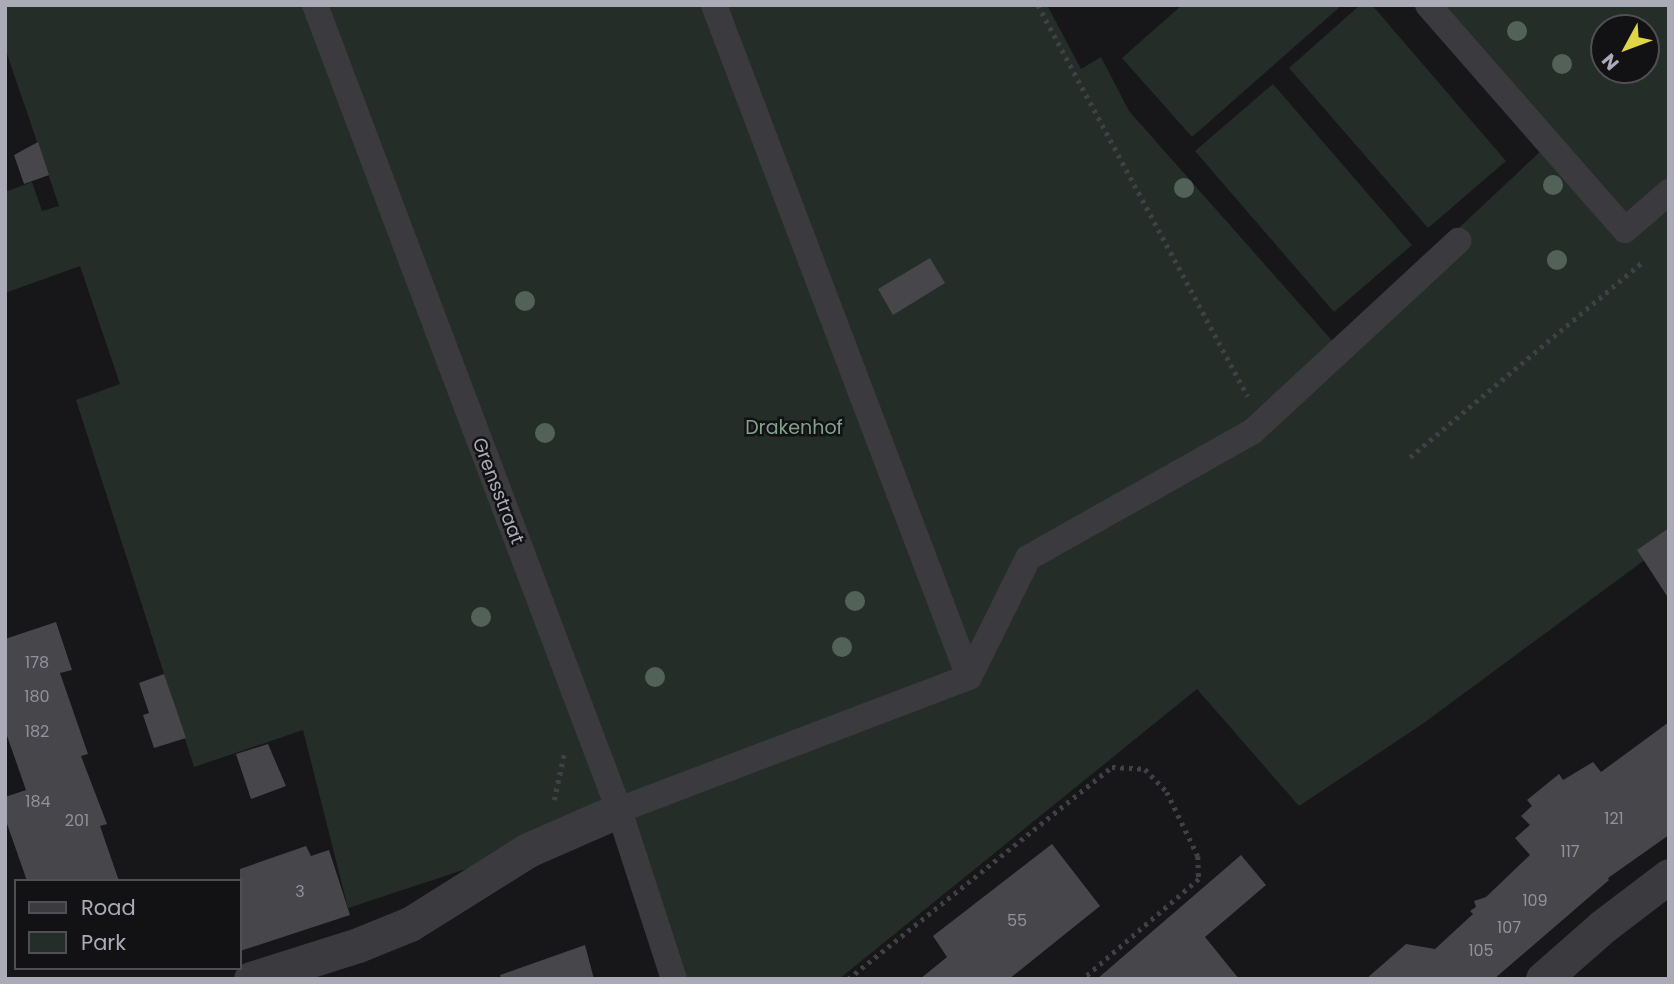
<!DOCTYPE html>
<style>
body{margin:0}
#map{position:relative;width:1674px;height:984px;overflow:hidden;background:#171719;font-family:Poppins,sans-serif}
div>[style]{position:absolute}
.green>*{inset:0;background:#252d29}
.building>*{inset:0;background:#47464b}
.path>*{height:4.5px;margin-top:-2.25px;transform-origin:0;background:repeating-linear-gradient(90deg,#404146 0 3.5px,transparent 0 8.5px)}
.pedestrian>*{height:26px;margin:-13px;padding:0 13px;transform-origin:13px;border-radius:13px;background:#3b3a3f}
.minor>*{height:35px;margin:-17.5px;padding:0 17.5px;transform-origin:17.5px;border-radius:17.5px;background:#3b3a3f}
.trees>*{width:20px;height:20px;margin:-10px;border-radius:50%;background:#526259}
span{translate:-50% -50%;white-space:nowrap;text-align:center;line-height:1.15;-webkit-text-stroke:5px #121214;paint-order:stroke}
.number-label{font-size:16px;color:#91929c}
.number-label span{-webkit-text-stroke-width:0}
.park-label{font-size:19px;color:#83a08d}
.street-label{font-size:19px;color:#aaabb7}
.frame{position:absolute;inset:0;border:7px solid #aaabb7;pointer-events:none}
.legend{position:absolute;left:14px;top:879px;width:228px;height:91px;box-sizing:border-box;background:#121214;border:2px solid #4f4f55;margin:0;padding:9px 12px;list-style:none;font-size:21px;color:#aaabb7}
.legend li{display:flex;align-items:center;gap:14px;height:35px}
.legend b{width:35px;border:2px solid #4f4f55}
.north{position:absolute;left:1590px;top:14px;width:70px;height:70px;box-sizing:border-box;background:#121214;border:2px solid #4f4f55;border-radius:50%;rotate:229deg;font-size:19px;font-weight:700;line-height:28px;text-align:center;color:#aaabb7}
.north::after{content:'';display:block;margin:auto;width:24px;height:32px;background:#e0d447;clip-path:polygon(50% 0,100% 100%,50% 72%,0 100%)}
</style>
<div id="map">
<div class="green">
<div style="clip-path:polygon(evenodd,5px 5px,1047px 5px,1081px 69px,1101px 57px,1129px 111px,1335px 344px,1543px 149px,1436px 5px,1669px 5px,1669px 542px,1421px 725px,1299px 806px,1197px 689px,839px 979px,683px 979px,627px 816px,348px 908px,303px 730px,194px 767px,76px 400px,120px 384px,80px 266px,5px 293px,5px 192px,32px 182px,42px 211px,59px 206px,5px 48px,5px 5px,1604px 28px,1646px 28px,1646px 70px,1604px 70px,1604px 28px)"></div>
<div style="clip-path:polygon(1182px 5px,1342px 5px,1192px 137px,1122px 58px)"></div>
<div style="clip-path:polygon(1360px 5px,1372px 5px,1506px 161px,1428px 228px,1289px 68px)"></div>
<div style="clip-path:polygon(1273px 84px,1412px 245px,1334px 312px,1195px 151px)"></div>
</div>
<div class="building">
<div style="clip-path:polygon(38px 142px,49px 175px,24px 184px,14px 155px)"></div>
<div style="clip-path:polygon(930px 258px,945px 283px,893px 315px,878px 289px)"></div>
<div style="clip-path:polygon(1669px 528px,1669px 599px,1637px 550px)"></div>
<div style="clip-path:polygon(56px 622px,72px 670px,60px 673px,88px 754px,81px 756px,107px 824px,100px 826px,119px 881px,27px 881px,5px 818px,5px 797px,26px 790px,5px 730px,5px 639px)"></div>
<div style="clip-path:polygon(164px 674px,186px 738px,154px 748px,143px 715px,149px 713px,139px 683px)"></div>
<div style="clip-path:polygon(1669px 722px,1669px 835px,1608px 878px,1609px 880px,1494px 979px,1366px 979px,1406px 944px,1435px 949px,1473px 914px,1470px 911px,1476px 907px,1474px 901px,1486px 897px,1530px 855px,1515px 838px,1530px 825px,1521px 816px,1532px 806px,1527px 800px,1559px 774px,1563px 780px,1593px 762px,1601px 772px)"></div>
<div style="clip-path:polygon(268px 744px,286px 786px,251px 799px,236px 754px)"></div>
<div style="clip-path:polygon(1052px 844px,1100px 906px,1009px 979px,920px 979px,947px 957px,933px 936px)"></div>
<div style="clip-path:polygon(306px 846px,311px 856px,329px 850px,350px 915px,240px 951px,240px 869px)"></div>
<div style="clip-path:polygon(1241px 855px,1266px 885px,1205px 937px,1239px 979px,1097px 979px)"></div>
<div style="clip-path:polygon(585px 945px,594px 979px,501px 979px,500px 975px)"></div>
</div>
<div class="path">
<div style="left:1038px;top:5px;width:444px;rotate:61.8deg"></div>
<div style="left:1410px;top:457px;width:302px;rotate:-40deg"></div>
<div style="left:554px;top:800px;width:47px;rotate:-77.7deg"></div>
<div style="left:848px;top:979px;width:339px;rotate:-38.8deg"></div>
<div style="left:1112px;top:767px;width:33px;rotate:3deg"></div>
<div style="left:1145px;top:769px;width:32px;rotate:46deg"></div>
<div style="left:1167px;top:792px;width:71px;rotate:64.2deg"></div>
<div style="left:1198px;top:856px;width:23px;rotate:88deg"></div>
<div style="left:1199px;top:879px;width:153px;rotate:139.2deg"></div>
</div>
<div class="pedestrian">
<div style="left:315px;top:5px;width:860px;rotate:69.31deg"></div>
<div style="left:619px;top:810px;width:178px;rotate:72deg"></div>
<div style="left:1428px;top:5px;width:299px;rotate:48.8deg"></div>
<div style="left:1625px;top:230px;width:58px;rotate:-40.8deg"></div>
<div style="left:969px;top:677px;width:133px;rotate:-63.6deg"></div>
<div style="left:1028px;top:558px;width:258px;rotate:-29.4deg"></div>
<div style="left:1253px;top:431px;width:280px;rotate:-42.8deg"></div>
<div style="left:619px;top:810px;width:374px;rotate:-20.8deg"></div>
<div style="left:969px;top:677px;width:719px;rotate:-110.78deg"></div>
</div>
<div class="minor">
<div style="left:251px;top:979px;width:112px;rotate:-17.6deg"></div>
<div style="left:358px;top:945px;width:56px;rotate:-22deg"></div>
<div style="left:410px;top:924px;width:139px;rotate:-32.1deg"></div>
<div style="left:528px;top:850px;width:99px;rotate:-23.7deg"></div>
<div style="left:1543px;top:979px;width:79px;rotate:-41.4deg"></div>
<div style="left:1602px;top:927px;width:84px;rotate:-37.3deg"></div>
</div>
<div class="trees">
<div style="left:1517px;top:31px"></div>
<div style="left:1562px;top:64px"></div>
<div style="left:1553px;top:185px"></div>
<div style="left:1184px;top:188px"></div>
<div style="left:1557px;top:260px"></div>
<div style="left:525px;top:301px"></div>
<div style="left:545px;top:433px"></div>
<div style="left:855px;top:601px"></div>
<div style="left:481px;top:617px"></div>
<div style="left:842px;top:647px"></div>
<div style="left:655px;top:677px"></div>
</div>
<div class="number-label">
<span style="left:37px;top:663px">178</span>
<span style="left:37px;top:697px">180</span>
<span style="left:37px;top:732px">182</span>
<span style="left:38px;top:802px">184</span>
<span style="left:1614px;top:819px">121</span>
<span style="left:77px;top:821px">201</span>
<span style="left:1570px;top:852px">117</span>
<span style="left:300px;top:892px">3</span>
<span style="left:1535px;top:901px">109</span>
<span style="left:1017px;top:921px">55</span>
<span style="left:1509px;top:928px">107</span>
<span style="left:1481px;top:951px">105</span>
</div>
<div class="park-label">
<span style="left:794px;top:428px">Drakenhof</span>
</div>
<div class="street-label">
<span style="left:498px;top:491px;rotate:69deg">Grensstraat</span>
</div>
<div class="frame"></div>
<ul class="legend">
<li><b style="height:9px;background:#3b3a3f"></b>Road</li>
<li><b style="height:19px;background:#252d29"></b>Park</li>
</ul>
<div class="north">N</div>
</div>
